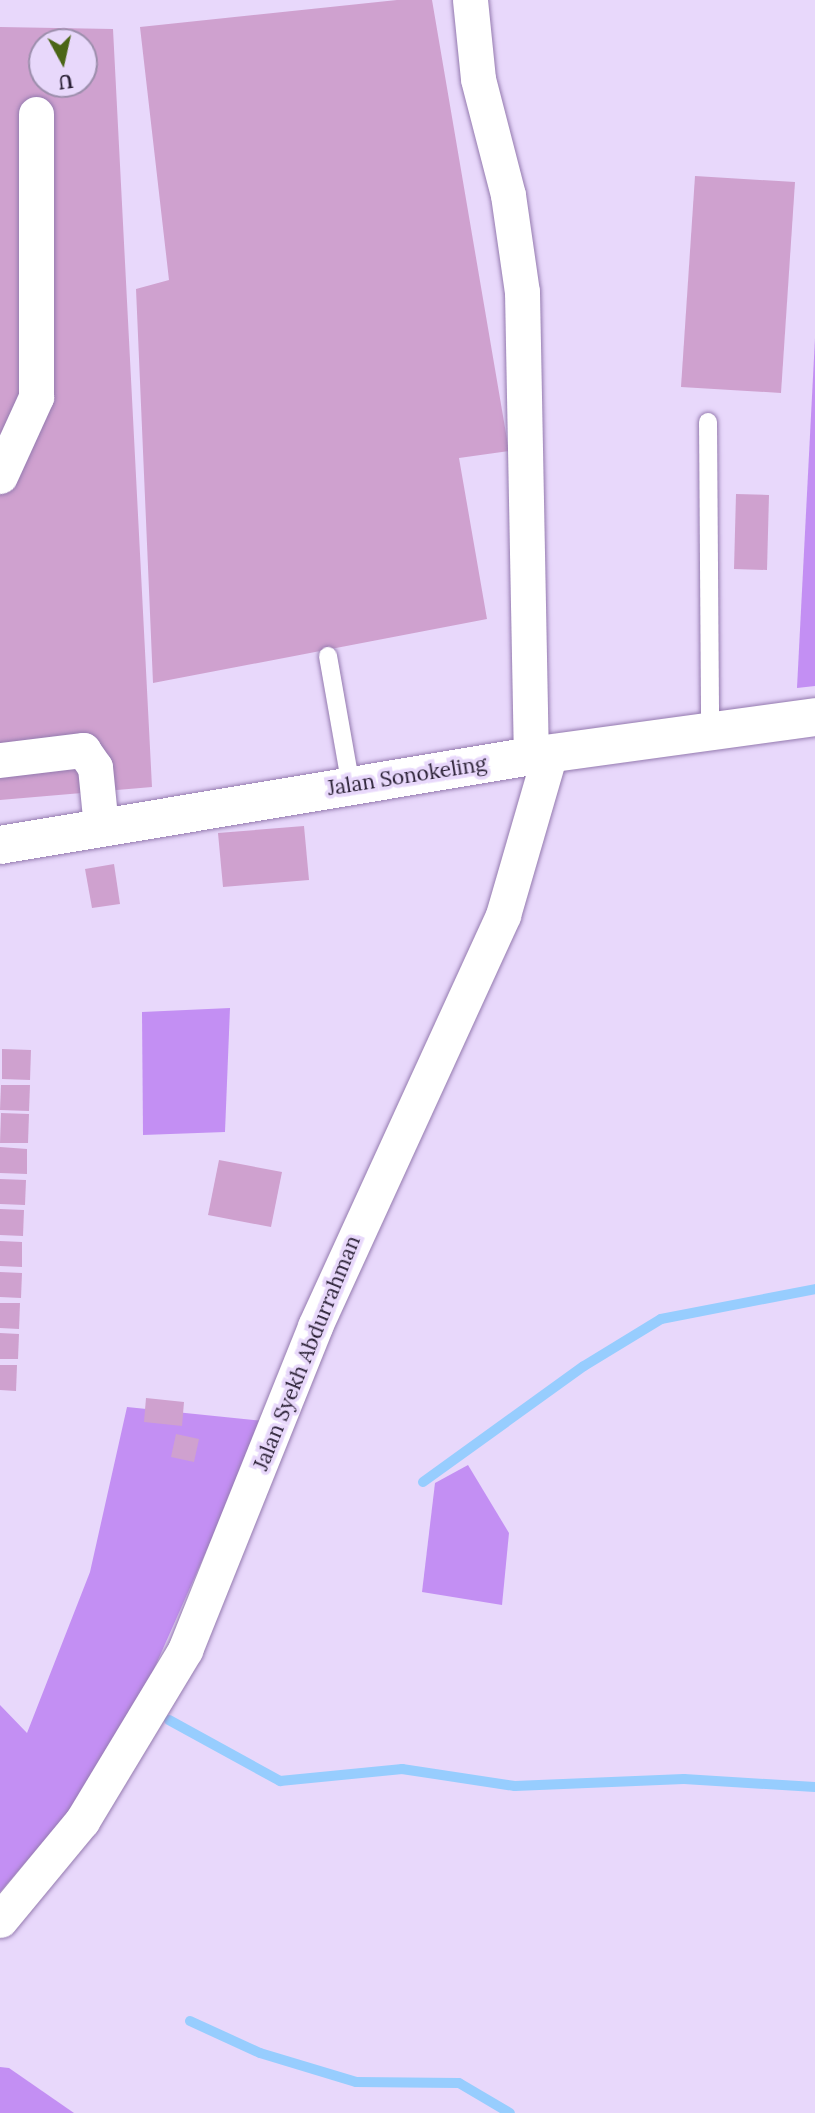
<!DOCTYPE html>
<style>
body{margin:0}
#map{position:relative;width:815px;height:2113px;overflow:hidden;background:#e8d8fb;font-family:Lora,serif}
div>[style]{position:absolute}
.forest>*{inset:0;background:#c38ff3}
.stream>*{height:10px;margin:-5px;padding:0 5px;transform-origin:5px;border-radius:5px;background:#97cdfe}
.building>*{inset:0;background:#cfa1cf}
.roads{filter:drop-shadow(0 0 2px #947aaf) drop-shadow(0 0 2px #947aaf)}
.service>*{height:18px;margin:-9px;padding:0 9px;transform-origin:9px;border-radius:9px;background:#fff}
.minor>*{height:35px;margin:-17.5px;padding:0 17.5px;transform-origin:17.5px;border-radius:17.5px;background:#fff}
.tertiary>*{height:38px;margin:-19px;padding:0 19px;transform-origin:19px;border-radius:19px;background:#fff}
span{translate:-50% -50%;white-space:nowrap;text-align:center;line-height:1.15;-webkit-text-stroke:7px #e8d8fb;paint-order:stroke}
.street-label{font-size:21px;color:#2a2035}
.north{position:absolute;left:28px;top:28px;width:70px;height:70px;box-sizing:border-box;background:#e8d8fb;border:2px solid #9c8eac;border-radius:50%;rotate:172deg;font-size:19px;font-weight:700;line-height:28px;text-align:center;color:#2a2035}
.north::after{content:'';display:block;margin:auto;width:24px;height:32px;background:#4b6516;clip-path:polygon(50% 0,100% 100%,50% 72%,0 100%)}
</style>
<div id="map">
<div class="forest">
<div style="clip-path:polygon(815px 338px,815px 686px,797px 688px)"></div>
<div style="clip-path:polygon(230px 1008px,225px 1132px,143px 1135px,142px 1012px)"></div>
<div style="clip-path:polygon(127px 1407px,264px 1421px,134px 1714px,91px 1786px,0 1892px,0 1705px,27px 1733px,90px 1572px)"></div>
<div style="clip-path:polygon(468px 1465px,509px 1533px,502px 1605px,422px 1592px,435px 1483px)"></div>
<div style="clip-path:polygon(0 2067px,9px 2068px,74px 2113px,0 2113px)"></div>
</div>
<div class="stream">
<div style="left:423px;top:1482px;width:198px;rotate:-35.8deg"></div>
<div style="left:584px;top:1366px;width:90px;rotate:-31.4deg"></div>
<div style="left:661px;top:1319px;width:157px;rotate:-11deg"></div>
<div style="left:169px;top:1720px;width:127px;rotate:28.8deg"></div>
<div style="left:280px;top:1781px;width:123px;rotate:-5.6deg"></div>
<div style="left:402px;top:1769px;width:114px;rotate:8.6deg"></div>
<div style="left:515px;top:1786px;width:169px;rotate:-2.4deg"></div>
<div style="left:684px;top:1779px;width:131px;rotate:3.5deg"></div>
<div style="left:190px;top:2021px;width:77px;rotate:24.6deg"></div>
<div style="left:260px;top:2053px;width:100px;rotate:16.8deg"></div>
<div style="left:356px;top:2082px;width:103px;rotate:0.6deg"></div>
<div style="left:459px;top:2083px;width:59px;rotate:30.5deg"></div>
</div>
<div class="building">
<div style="clip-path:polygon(397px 0,432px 0,509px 451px,459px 458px,487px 619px,153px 683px,136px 289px,169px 280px,140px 27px)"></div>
<div style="clip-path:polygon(evenodd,0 27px,113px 29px,152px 787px,0 800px,0 27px,42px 42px,84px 42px,84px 84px,42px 84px,42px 42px)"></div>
<div style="clip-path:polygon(695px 176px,795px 182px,781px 393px,681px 387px)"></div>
<div style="clip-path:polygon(736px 494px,769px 495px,767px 570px,734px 569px)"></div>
<div style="clip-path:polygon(304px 826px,309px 880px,223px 887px,218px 833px)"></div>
<div style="clip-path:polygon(114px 864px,120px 904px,92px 908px,85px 869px)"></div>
<div style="clip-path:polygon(2px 1049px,31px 1050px,30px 1080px,2px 1079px)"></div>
<div style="clip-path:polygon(1px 1085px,30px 1085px,29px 1111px,0 1110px)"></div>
<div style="clip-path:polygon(1px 1113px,29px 1114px,28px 1143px,0 1143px)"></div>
<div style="clip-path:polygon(0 1147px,27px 1149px,27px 1174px,0 1173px)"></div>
<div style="clip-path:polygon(219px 1160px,282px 1172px,271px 1227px,208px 1215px)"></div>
<div style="clip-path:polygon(0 1179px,26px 1180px,25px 1205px,0 1204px)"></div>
<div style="clip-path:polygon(0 1209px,24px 1210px,23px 1236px,0 1235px)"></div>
<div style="clip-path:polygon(0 1241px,22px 1242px,22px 1267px,0 1266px)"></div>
<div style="clip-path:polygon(0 1272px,22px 1273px,21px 1298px,0 1297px)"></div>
<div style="clip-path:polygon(0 1303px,20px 1303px,19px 1329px,0 1328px)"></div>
<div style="clip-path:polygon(0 1333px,19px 1334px,18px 1359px,0 1359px)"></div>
<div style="clip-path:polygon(0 1365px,17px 1365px,16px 1391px,0 1390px)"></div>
<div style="clip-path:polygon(146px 1398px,184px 1402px,182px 1426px,144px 1422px)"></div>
<div style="clip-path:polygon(176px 1434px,199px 1439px,194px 1462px,171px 1457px)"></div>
</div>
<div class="roads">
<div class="service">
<div style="left:708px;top:422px;width:311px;rotate:89.6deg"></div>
<div style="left:328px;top:656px;width:132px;rotate:80deg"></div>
</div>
<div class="minor">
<div style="left:470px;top:0;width:79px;rotate:84.2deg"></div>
<div style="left:478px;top:79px;width:120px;rotate:75.5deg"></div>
<div style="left:508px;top:195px;width:98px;rotate:81.8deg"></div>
<div style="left:522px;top:292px;width:464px;rotate:88.9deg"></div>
<div style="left:0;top:476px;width:87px;rotate:-65.5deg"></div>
<div style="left:36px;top:397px;width:283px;rotate:-90deg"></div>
<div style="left:0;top:760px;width:84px;rotate:-6.9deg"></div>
<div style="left:83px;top:750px;width:21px;rotate:55deg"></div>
<div style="left:95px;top:767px;width:60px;rotate:84.3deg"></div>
<div style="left:0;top:1920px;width:129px;rotate:-50.4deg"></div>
<div style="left:82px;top:1821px;width:200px;rotate:-58.9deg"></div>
<div style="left:185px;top:1650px;width:349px;rotate:-68.1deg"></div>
<div style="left:315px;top:1326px;width:452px;rotate:-65.4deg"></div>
<div style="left:503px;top:915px;width:169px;rotate:-73.8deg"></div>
</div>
<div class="tertiary">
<div style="left:0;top:845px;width:538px;rotate:-9.51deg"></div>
<div style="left:531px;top:756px;width:287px;rotate:-7.8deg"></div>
</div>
</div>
<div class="street-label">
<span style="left:407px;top:776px;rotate:-9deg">Jalan Sonokeling</span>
<span style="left:307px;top:1353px;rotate:-68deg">Jalan Syekh Abdurrahman</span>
</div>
<div class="north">U</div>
</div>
